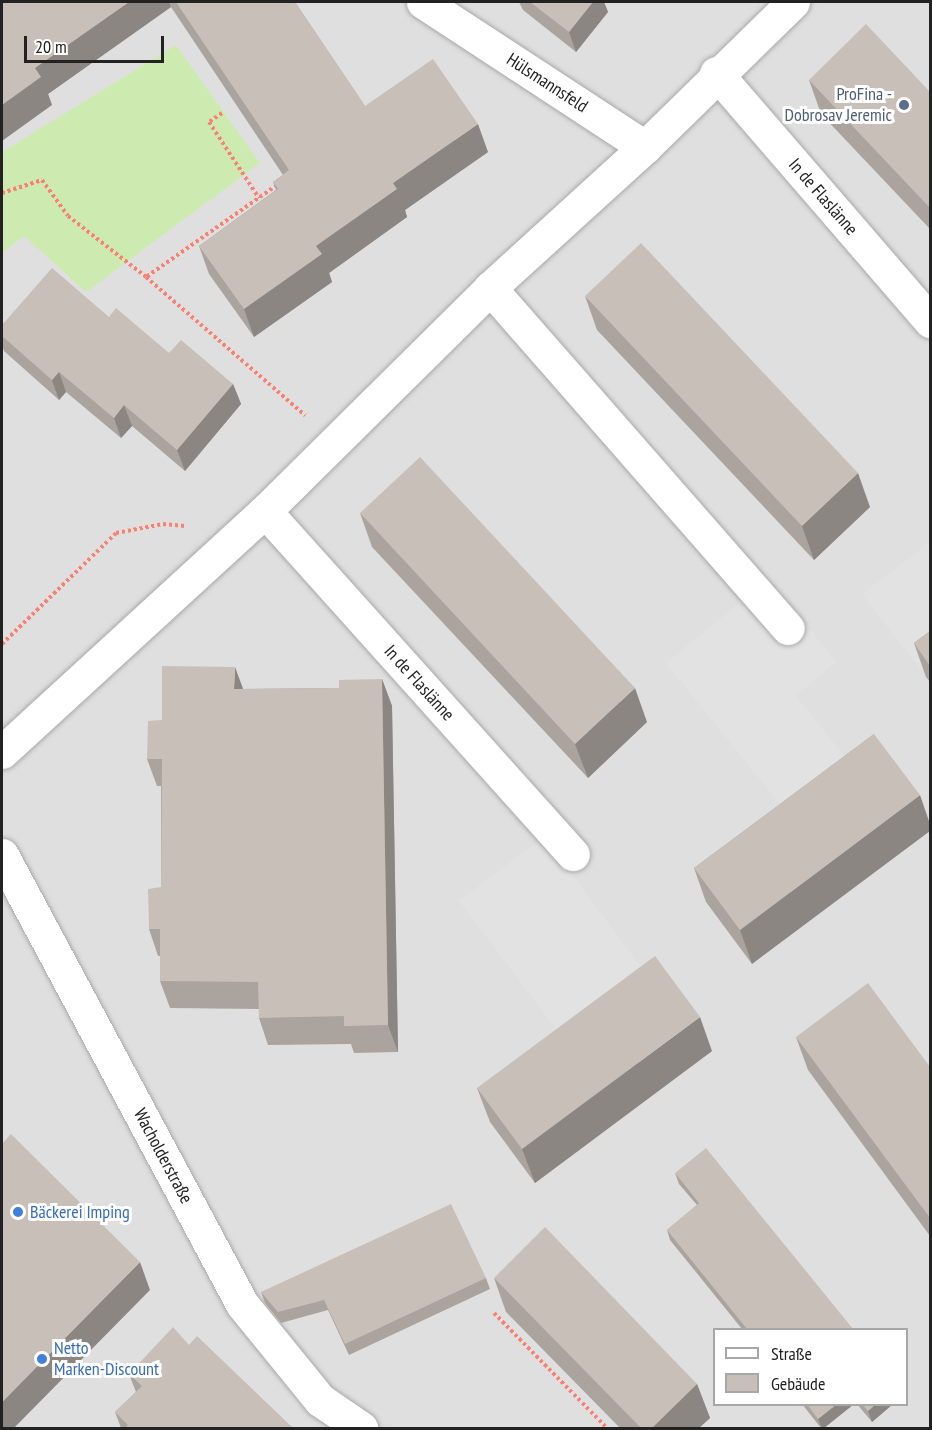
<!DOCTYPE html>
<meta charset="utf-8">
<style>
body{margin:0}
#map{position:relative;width:932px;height:1430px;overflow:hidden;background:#f2efe9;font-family:"PT Sans Narrow",sans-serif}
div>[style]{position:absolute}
.residential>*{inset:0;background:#e0dfdf}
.grass>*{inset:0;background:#cdebb0}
.parking>*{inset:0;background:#e2e2e2}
.path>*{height:4px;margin-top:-2px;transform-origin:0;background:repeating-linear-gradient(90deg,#fa8072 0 3px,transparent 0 6px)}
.roads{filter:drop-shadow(0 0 2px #a9a9a9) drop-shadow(0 0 2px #a9a9a9)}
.street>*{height:33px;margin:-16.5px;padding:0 16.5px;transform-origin:16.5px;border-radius:16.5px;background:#fff}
.wall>*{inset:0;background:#aba49e}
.shaded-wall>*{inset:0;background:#8b8681}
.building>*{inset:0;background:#c7bfb8}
.dots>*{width:16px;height:16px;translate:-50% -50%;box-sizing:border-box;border:3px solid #fff;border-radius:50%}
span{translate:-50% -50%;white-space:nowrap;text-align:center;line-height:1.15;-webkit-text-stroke:6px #fff;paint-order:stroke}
.street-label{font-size:18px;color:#222}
.service-label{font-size:18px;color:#4e5e75}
.right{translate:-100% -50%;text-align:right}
.shop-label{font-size:18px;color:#366cbe}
.left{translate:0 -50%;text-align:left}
.frame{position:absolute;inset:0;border:3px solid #222;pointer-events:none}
.legend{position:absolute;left:713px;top:1328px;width:195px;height:78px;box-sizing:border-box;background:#fff;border:2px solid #a7a7a7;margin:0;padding:8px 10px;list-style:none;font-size:18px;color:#222}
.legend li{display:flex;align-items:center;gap:12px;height:30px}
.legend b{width:30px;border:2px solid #a7a7a7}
.scale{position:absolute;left:24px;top:36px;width:140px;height:27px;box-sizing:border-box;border:3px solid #222;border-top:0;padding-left:8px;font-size:18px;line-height:21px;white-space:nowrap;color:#222;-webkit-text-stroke:4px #fff;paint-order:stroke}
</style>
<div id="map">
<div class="residential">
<div style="clip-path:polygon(evenodd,2px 2px,930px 2px,930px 1428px,2px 1428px,2px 2px,714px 1330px,906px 1330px,906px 1404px,714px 1404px,714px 1330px)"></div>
</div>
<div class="grass">
<div style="clip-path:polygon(176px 45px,260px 163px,86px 292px,24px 236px,2px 253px,2px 152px)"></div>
</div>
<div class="parking">
<div style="clip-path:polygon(930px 542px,930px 663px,921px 670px,862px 594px)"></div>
<div style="clip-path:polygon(769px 579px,836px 662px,796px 696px,854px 768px,791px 818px,666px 663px)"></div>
<div style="clip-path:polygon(544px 837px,650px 979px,566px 1042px,459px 901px)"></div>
</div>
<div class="path">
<div style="left:222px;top:113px;width:16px;rotate:145deg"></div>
<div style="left:209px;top:122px;width:91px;rotate:56.7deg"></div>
<div style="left:277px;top:185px;width:160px;rotate:144.9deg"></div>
<div style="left:146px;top:277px;width:211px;rotate:41deg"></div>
<div style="left:2px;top:193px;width:42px;rotate:-18deg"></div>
<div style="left:42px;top:180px;width:44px;rotate:54.2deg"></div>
<div style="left:68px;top:216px;width:99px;rotate:38deg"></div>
<div style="left:2px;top:644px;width:159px;rotate:-44.2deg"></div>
<div style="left:116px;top:533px;width:48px;rotate:-10.8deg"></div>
<div style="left:163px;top:524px;width:22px;rotate:5deg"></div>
<div style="left:494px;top:1313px;width:161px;rotate:45.5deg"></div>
</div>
<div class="roads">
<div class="street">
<div style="left:423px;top:2px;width:265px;rotate:33.2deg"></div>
<div style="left:716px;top:73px;width:328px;rotate:49.2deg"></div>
<div style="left:490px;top:288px;width:452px;rotate:48.8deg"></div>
<div style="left:265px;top:511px;width:461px;rotate:48.1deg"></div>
<div style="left:2px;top:752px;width:357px;rotate:-42.5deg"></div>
<div style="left:265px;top:511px;width:317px;rotate:-44.7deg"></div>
<div style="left:490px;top:288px;width:210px;rotate:-42.3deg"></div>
<div style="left:645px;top:147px;width:207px;rotate:-44.4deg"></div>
<div style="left:2px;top:855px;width:509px;rotate:61.87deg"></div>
<div style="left:242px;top:1304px;width:124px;rotate:50.9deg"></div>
<div style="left:320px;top:1400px;width:50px;rotate:34.3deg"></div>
</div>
</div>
<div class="wall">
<div style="clip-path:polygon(2px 2px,295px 2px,365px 106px,488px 152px,405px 210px,407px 217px,329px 273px,332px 282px,254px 337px,209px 274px,199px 246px,276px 190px,273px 182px,283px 175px,171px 7px,48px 94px,52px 105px)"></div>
<div style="clip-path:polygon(519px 2px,604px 2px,608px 12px,576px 52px,523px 10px)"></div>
<div style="clip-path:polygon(809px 80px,930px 92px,930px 229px,821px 114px)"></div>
<div style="clip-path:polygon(585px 296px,870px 507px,814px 560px,597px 330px)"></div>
<div style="clip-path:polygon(109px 317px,169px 353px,233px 384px,241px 404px,185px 471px,132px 426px,121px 438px,66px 392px,59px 400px,4px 351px,2px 346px,2px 325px)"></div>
<div style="clip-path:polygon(360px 513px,647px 722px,588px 778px,372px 547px)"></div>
<div style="clip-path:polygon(930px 631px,930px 682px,926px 677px,914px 643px)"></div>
<div style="clip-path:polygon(382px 679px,392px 706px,398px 1052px,354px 1053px,351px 1044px,268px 1045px,259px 1018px,259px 1009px,170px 1008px,160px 981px,160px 956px,158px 956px,149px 929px,161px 887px,161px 786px,157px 786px,147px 759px,162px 720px,243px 689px,339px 688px)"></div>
<div style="clip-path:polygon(874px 734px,752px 964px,706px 902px,694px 868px)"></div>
<div style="clip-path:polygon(796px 1037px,930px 1067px,930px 1236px,808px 1070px)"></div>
<div style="clip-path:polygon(712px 1051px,535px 1183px,490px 1122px,477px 1088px)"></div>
<div style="clip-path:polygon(675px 1173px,853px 1329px,742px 1329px,670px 1240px,667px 1230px,697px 1205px,679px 1184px)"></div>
<div style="clip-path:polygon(486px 1278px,490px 1289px,349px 1355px,328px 1310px,281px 1323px,265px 1303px,261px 1292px)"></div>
<div style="clip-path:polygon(494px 1278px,697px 1384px,710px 1418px,699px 1428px,620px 1428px,506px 1312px)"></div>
<div style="clip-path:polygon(189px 1345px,293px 1428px,121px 1428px,115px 1412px,136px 1392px,129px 1374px)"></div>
<div style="clip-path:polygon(802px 1404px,854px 1404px,824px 1428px,821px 1428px)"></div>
<div style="clip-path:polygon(857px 1404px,893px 1404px,872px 1422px)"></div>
</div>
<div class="shaded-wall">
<div style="clip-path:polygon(129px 2px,169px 2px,171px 7px,48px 94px,52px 105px,2px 141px,2px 105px,35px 68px)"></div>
<div style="clip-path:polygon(593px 2px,604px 2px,608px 12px,576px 52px,569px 32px)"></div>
<div style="clip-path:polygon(478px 124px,488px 152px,405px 210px,407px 217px,329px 273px,332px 282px,254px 337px,244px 309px,316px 246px,393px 183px)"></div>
<div style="clip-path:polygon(59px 372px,66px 392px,59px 400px,52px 380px)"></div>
<div style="clip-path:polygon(233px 384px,241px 404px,185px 471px,177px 450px)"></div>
<div style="clip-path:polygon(124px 405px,132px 426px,121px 438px,114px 418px)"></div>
<div style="clip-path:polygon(858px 473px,870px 507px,814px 560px,802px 526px)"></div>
<div style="clip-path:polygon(235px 667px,245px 694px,234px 689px)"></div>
<div style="clip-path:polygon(382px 679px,392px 706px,398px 1052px,388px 1025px)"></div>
<div style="clip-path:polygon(635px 688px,647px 722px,588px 778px,575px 744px)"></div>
<div style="clip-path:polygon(920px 795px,930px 824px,930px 831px,752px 964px,740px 930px)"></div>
<div style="clip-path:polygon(700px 1017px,712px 1051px,535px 1183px,522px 1149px)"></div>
<div style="clip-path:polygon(140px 1262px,150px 1290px,14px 1428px,2px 1428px,2px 1402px)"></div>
<div style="clip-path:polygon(697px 1384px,710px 1418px,699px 1428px,652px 1428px)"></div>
<div style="clip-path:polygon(837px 1404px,854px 1404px,824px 1428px,822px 1428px,818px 1419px)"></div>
<div style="clip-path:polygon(876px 1404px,893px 1404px,872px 1422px,868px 1411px)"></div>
</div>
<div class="building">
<div style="clip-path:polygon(2px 2px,129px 2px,35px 68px,41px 77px,2px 105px)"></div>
<div style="clip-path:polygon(176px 2px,295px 2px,365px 106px,433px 59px,478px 124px,393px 183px,397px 189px,316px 246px,322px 254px,244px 309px,199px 246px,278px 189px,273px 182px,289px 170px)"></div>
<div style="clip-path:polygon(530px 2px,593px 2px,569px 32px)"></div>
<div style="clip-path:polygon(866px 24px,930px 92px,930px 208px,809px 80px)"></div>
<div style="clip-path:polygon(641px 243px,858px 473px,802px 526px,585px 296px)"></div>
<div style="clip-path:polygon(52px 268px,109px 317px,116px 308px,169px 353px,181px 340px,233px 384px,177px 450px,124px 405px,114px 418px,59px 372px,52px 380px,2px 336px,2px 325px)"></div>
<div style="clip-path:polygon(420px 457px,635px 688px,575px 744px,360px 513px)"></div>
<div style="clip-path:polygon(930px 631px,930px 666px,914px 643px)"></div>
<div style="clip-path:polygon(162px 666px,235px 667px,234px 689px,339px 688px,339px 680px,382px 679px,388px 1025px,344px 1026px,344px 1016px,259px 1018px,258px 982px,160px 981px,160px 929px,149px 929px,148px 889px,161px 887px,162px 759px,147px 759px,148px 721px,162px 720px)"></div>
<div style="clip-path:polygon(874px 734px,920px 795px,740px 930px,694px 868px)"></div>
<div style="clip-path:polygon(655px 956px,700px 1017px,522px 1149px,477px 1088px)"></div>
<div style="clip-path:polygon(868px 983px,930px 1067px,930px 1218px,796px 1037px)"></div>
<div style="clip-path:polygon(11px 1134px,140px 1262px,2px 1402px,2px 1144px)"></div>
<div style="clip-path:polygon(706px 1148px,853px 1329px,747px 1329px,667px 1230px,699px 1203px,675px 1173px)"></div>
<div style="clip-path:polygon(451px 1204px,486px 1278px,345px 1344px,324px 1300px,278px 1312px,261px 1292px)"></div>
<div style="clip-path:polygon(545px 1227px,697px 1384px,652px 1428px,641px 1428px,494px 1278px)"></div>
<div style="clip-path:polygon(173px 1327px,189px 1345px,197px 1336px,293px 1428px,125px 1428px,128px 1425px,115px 1412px,142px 1386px,129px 1374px)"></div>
<div style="clip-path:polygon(807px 1404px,837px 1404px,818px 1419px)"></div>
<div style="clip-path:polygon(862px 1404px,876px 1404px,868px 1411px)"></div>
</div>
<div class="dots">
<div style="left:904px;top:105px;background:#5c6f8a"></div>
<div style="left:18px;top:1212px;background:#3f7fe0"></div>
<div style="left:42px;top:1359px;background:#3f7fe0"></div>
</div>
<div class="street-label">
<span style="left:547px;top:83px;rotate:33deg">Hülsmannsfeld</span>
<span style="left:823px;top:197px;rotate:49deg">In de Flaslänne</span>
<span style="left:419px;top:683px;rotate:48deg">In de Flaslänne</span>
<span style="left:163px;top:1156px;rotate:62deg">Wacholderstraße</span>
</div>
<div class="service-label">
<span class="right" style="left:892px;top:105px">ProFina -<br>Dobrosav Jeremic</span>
</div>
<div class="shop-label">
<span class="left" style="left:30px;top:1212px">Bäckerei Imping</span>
<span class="left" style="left:54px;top:1359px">Netto<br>Marken-Discount</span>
</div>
<div class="frame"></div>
<ul class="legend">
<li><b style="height:8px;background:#fff"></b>Straße</li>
<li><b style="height:16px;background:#c7bfb8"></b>Gebäude</li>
</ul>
<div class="scale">20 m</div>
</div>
